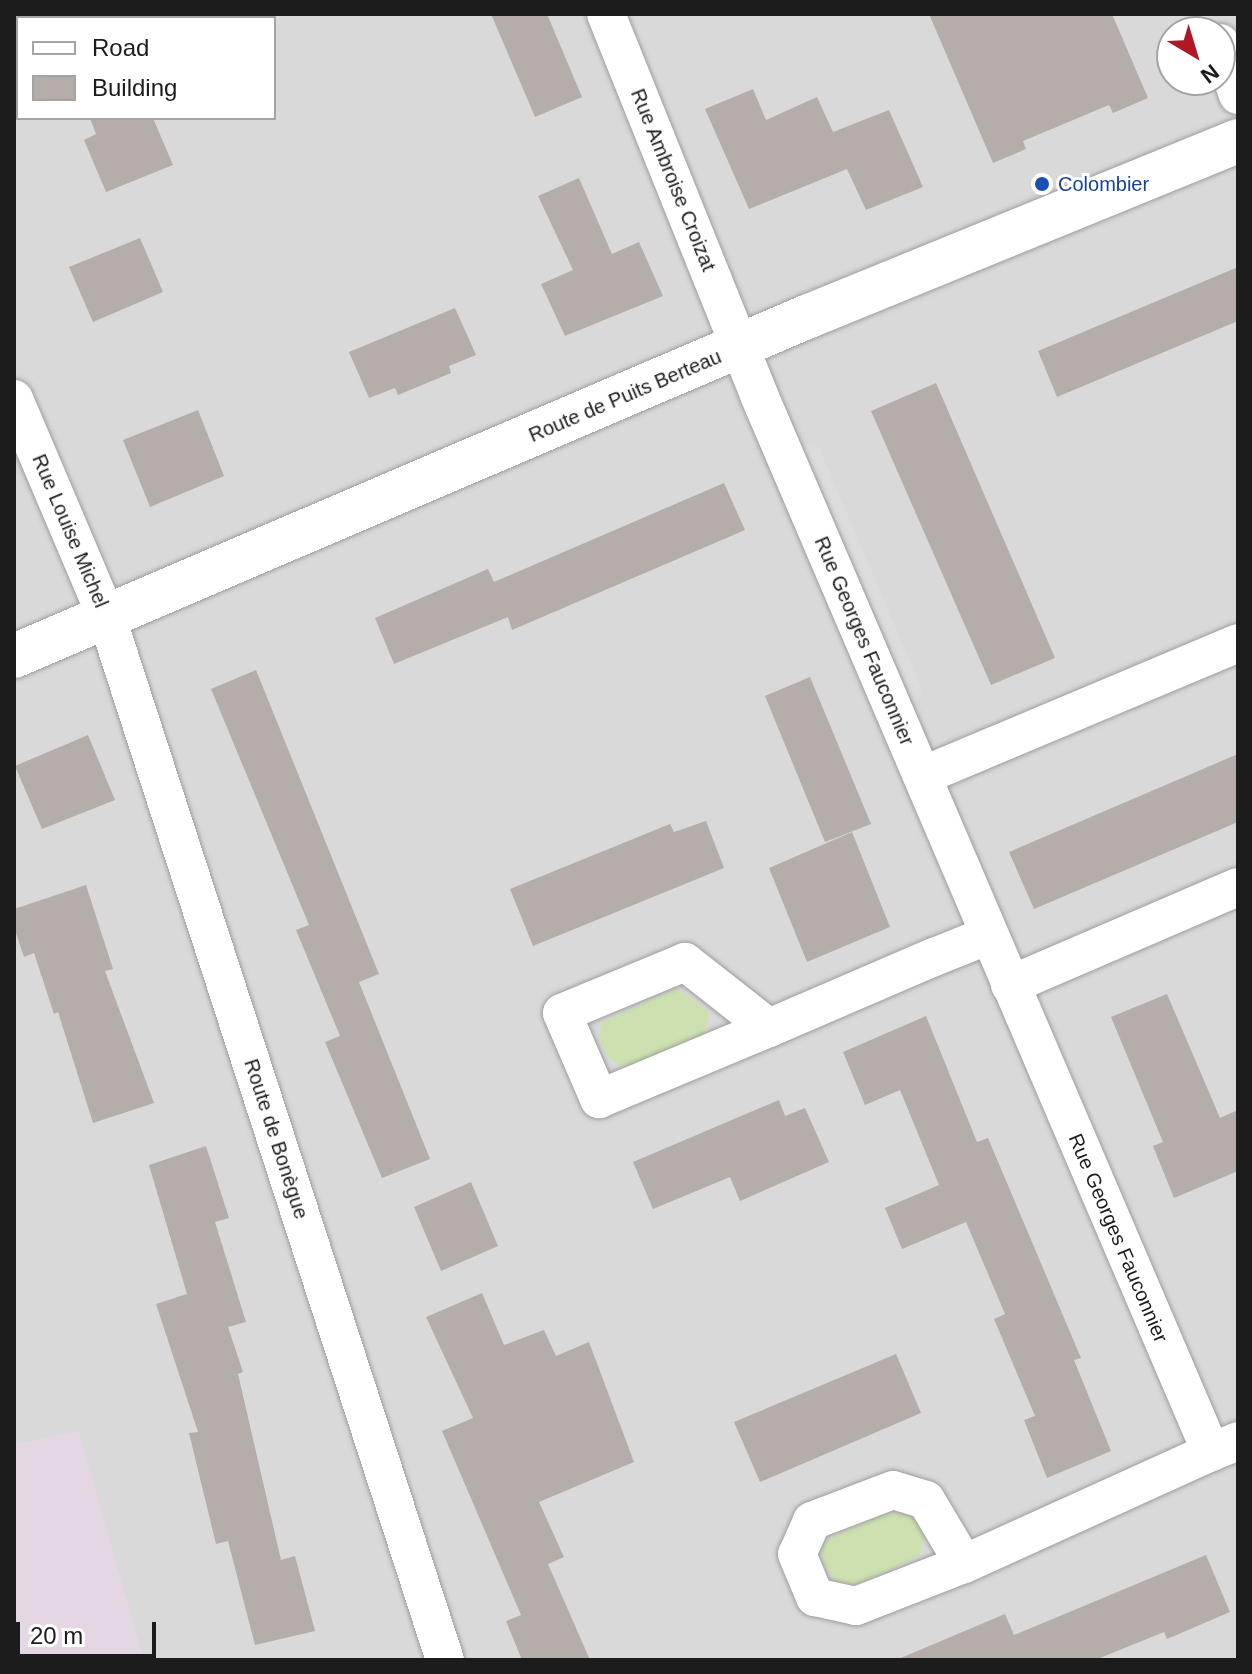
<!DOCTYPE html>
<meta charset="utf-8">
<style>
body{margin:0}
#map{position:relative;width:1252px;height:1674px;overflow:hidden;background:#ece8e3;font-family:Arial,sans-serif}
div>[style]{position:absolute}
.residential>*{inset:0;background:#dad9d9}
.industrial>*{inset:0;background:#e5d6e3}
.grass>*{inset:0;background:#cce1af}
.parking>*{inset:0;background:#dcdcdc}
.building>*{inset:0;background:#b5ada9}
.roads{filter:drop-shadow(0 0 2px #9d9d9d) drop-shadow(0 0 2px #9d9d9d)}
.minor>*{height:38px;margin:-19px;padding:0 19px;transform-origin:19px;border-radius:19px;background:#fff}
.tertiary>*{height:44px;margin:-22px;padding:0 22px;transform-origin:22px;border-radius:22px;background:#fff}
.dots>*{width:22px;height:22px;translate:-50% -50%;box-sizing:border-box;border:4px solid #fff;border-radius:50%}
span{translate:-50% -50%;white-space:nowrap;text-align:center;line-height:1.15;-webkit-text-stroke:6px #fff;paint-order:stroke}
.street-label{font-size:20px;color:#1c1c1c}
.transit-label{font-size:20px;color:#164399}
.left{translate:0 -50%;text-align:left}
.frame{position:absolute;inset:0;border:16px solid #1c1c1c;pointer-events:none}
.legend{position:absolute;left:16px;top:16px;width:260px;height:104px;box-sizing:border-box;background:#fff;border:2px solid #a4a4a4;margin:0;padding:10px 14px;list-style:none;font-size:24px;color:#1c1c1c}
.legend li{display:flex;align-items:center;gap:16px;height:40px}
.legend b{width:40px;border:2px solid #a4a4a4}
.north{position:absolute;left:1156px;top:16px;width:80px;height:80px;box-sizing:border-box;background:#fff;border:2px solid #a4a4a4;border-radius:50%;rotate:142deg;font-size:22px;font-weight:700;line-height:32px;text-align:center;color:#1c1c1c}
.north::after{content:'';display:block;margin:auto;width:28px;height:36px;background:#b01828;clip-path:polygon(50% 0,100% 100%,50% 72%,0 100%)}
.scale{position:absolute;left:16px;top:1622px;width:140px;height:36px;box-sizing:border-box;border:4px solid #1c1c1c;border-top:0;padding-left:10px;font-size:24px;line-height:28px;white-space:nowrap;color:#1c1c1c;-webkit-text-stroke:6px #fff;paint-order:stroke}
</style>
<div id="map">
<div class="residential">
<div style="clip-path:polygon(evenodd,14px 14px,1238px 14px,1238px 1660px,143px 1660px,78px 1432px,14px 1445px,14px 14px,18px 18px,274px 18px,274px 118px,18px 118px,18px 18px,14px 14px,1172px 32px,1220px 32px,1220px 80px,1172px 80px,1172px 32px)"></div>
</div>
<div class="industrial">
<div style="clip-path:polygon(78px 1431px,143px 1660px,14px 1660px,14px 1445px)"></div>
</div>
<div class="grass">
<div style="clip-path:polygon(677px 988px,710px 1013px,704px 1036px,624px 1069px,607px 1056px,599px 1038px,602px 1022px)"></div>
<div style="clip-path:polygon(895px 1506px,913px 1510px,926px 1533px,919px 1556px,855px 1585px,836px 1582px,823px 1562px,821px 1543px)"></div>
</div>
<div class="parking">
<div style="clip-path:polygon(801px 441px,819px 447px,922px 690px,915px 707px)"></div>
</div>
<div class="building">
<div style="clip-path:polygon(491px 14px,547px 14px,582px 97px,535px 117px)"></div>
<div style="clip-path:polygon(929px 14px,1112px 14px,1148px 98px,1113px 113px,1109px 105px,1023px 141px,1026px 149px,993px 163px)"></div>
<div style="clip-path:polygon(753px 89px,766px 120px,817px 97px,833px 132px,889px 110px,923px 187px,866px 210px,847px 169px,749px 209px,705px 109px)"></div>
<div style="clip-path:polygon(90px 118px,153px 118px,173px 165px,106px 192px,84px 140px,96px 134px)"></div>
<div style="clip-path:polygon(579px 178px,612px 254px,639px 242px,663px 296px,565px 336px,541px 284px,573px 270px,538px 196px)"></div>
<div style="clip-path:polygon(140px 238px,163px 292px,93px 322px,69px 267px)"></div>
<div style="clip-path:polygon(1238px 267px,1238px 321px,1057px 397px,1038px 351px)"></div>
<div style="clip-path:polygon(455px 308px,476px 355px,449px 366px,451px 373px,398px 395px,395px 388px,369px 398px,349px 352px)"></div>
<div style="clip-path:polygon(936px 383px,1055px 658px,991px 685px,871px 411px)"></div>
<div style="clip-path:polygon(198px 410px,224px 476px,150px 507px,123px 440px)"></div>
<div style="clip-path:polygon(724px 483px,745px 530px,512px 630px,508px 617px,394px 664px,375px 618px,488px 569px,494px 582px)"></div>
<div style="clip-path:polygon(256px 670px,379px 974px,359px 982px,430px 1159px,382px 1178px,325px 1042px,340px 1036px,296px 930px,309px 925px,211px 689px)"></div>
<div style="clip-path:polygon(810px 677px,871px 824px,825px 842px,765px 696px)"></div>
<div style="clip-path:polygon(88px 735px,115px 800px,42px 829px,15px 766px)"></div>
<div style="clip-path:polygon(1238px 754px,1238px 822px,1034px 909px,1009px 852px)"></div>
<div style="clip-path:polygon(706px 821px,724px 868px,533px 946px,510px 889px,670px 824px,674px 832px)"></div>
<div style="clip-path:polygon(852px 832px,890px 927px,807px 962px,769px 868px)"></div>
<div style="clip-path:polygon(86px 885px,113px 969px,105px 971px,154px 1103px,93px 1123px,58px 1012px,54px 1014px,34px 953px,24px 957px,14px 927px,14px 909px)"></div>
<div style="clip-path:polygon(1167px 994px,1220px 1118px,1238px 1110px,1238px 1171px,1174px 1198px,1153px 1146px,1163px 1142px,1111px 1017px)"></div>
<div style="clip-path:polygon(926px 1016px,977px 1142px,988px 1138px,1081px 1358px,1074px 1360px,1111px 1451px,1047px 1478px,1024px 1420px,1035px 1416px,994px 1319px,1005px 1314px,966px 1222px,902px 1249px,885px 1208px,939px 1185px,900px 1090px,865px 1105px,843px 1052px)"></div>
<div style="clip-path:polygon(779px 1100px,785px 1116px,805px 1108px,829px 1162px,740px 1201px,730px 1177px,653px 1209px,633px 1162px)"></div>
<div style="clip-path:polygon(206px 1146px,229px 1218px,215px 1222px,246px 1322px,228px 1327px,243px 1372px,238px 1374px,281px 1560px,295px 1556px,315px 1631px,255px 1645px,228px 1541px,216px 1544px,189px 1433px,198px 1432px,156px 1304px,187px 1294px,149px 1165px)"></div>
<div style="clip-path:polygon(471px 1182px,498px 1246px,441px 1271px,414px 1207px)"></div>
<div style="clip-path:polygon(482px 1293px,504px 1345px,544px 1330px,556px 1356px,589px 1342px,634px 1462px,539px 1502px,564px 1557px,548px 1564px,590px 1660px,522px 1660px,506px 1621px,521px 1615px,442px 1431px,473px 1418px,426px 1317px)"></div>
<div style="clip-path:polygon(896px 1354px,921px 1413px,760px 1482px,734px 1422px)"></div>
<div style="clip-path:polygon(1206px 1555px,1230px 1612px,1167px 1639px,1164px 1632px,1095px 1660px,896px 1660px,1005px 1614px,1014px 1635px)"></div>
</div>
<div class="roads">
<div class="minor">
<div style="left:606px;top:14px;width:411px;rotate:68.1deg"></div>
<div style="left:759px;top:395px;width:1150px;rotate:66.85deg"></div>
<div style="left:1211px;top:1452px;width:29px;rotate:-22deg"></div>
<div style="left:1220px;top:43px;width:55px;rotate:70.9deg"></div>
<div style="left:14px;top:399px;width:238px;rotate:67deg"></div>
<div style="left:107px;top:618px;width:1095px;rotate:72.03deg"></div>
<div style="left:922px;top:776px;width:343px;rotate:-22.8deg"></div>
<div style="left:1010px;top:985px;width:248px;rotate:-23.3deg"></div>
<div style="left:769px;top:1028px;width:107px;rotate:-141.8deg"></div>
<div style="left:685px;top:962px;width:133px;rotate:157.5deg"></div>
<div style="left:562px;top:1013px;width:94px;rotate:66.7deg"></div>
<div style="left:599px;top:1099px;width:184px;rotate:-22.7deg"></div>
<div style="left:769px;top:1028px;width:180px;rotate:-23.3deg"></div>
<div style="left:934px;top:957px;width:59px;rotate:-21.8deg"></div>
<div style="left:964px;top:1564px;width:74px;rotate:-120.7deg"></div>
<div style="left:926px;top:1500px;width:34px;rotate:-163deg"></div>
<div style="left:893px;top:1490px;width:87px;rotate:159.1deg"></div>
<div style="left:812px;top:1521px;width:36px;rotate:114deg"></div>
<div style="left:797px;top:1554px;width:47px;rotate:67.3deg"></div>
<div style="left:815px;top:1597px;width:42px;rotate:12.4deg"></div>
<div style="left:856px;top:1606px;width:116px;rotate:-21.3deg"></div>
<div style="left:964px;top:1564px;width:271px;rotate:-24.4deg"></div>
</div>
<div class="tertiary">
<div style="left:14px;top:656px;width:865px;rotate:-23.16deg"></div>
<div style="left:809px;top:316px;width:463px;rotate:-22.2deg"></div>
</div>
</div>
<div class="dots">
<div style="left:1042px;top:184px;background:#1a4fb4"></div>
</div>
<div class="street-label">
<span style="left:673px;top:180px;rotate:68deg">Rue Ambroise Croizat</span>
<span style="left:625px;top:396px;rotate:-23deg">Route de Puits Berteau</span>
<span style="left:70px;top:531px;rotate:67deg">Rue Louise Michel</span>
<span style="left:864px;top:641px;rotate:67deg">Rue Georges Fauconnier</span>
<span style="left:276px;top:1139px;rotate:72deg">Route de Bonègue</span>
<span style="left:1118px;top:1238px;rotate:67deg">Rue Georges Fauconnier</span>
</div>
<div class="transit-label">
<span class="left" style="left:1058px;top:184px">Colombier</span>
</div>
<div class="frame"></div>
<ul class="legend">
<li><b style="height:10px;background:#fff"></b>Road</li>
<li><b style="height:22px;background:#b5ada9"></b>Building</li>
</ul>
<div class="north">N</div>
<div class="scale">20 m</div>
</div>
